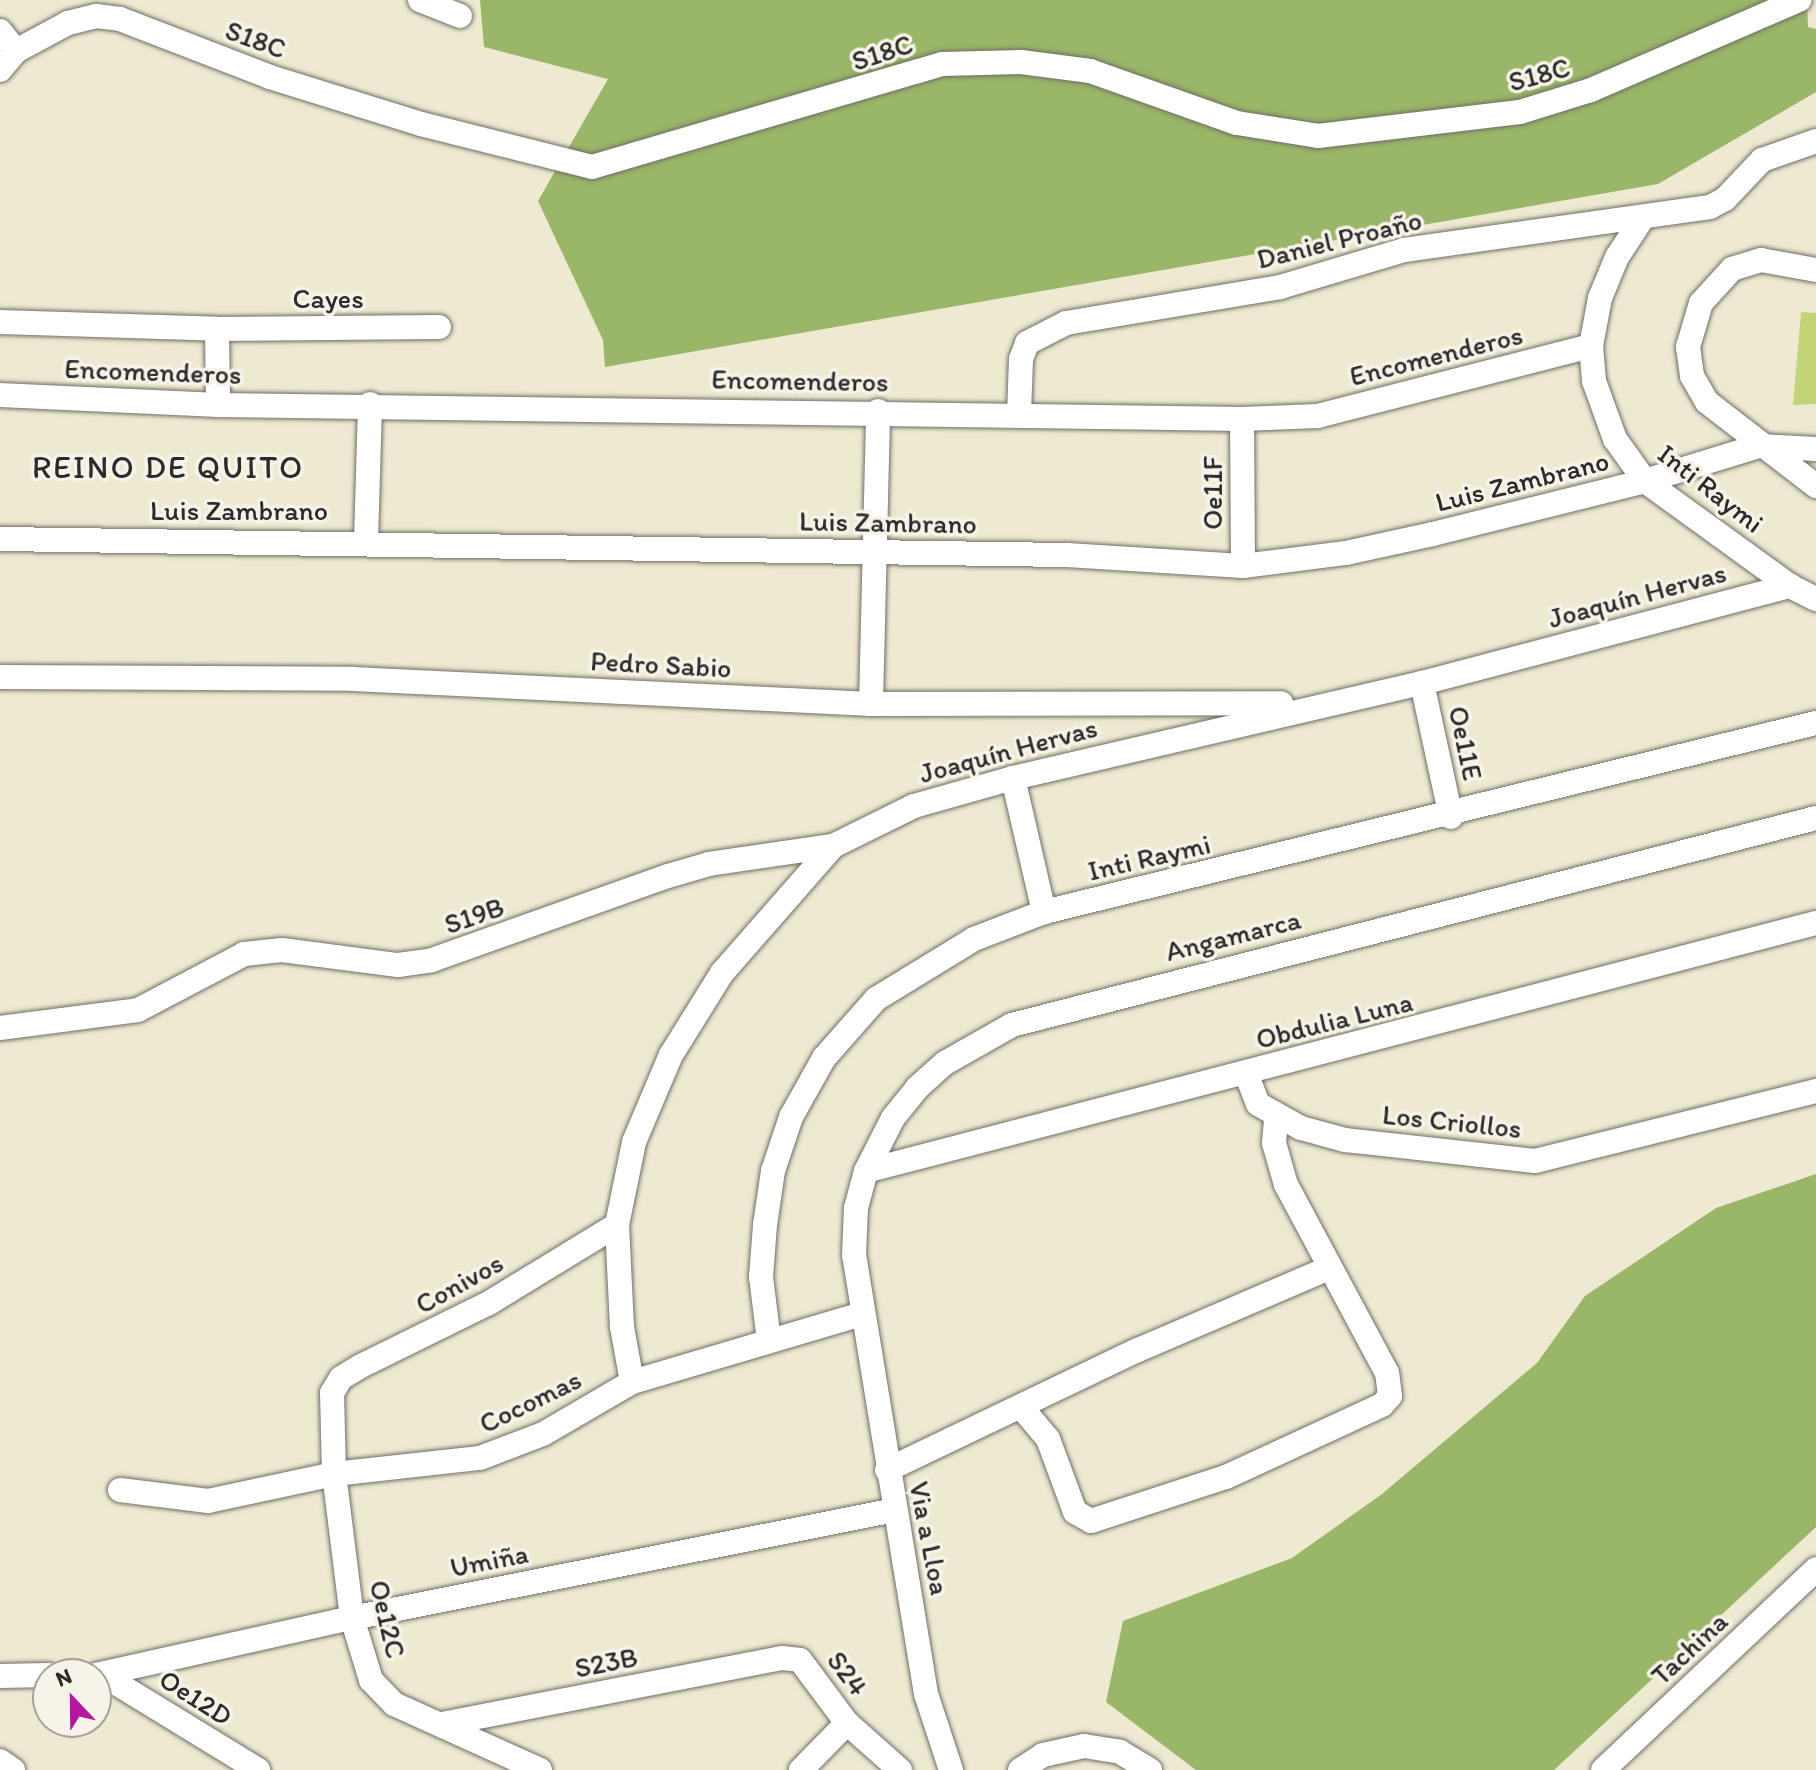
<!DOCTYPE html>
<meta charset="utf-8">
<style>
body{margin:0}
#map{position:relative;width:1816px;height:1770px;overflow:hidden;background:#eee9d1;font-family:Itim,sans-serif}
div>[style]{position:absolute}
.green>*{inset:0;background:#c3d477}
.forest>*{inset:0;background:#9ab668}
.roads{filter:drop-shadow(0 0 2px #6f6e65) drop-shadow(0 0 2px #6f6e65)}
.minor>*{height:24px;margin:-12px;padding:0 12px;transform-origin:12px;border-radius:12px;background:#fff}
span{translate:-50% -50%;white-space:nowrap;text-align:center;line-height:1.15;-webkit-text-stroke:7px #f7f3e8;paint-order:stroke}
.street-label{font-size:28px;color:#2b2b2b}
.quarter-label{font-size:32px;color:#2b2b2b;letter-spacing:2px}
.north{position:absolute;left:32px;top:1658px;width:80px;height:80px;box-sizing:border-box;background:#f7f3e8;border:2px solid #a5a39c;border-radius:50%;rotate:338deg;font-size:22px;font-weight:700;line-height:32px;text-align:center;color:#2b2b2b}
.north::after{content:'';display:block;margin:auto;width:28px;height:36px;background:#b5179e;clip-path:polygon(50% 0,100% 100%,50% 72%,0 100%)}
</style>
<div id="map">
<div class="green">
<div style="clip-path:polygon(1801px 312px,1816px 313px,1816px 404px,1793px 405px)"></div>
</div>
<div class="forest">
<div style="clip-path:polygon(480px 0,1807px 0,1808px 27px,1816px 29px,1816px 92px,1658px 184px,605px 367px,603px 340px,538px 201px,608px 79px,484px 47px)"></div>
<div style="clip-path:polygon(1816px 1174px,1816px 1527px,1554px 1770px,1196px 1770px,1106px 1702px,1123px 1621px,1292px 1558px,1382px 1494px,1537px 1363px,1585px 1296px,1716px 1208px)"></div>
</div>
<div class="roads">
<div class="minor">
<div style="left:420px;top:0;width:43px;rotate:21.8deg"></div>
<div style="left:0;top:31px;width:26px;rotate:51deg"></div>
<div style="left:0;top:70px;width:25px;rotate:-50deg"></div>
<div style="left:16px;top:51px;width:59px;rotate:-28.3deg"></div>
<div style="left:68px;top:23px;width:29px;rotate:-14deg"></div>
<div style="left:96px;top:16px;width:24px;rotate:7deg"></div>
<div style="left:120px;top:19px;width:161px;rotate:21.1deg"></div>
<div style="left:270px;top:77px;width:158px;rotate:17.3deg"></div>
<div style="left:421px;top:124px;width:176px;rotate:14.1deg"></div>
<div style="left:592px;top:167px;width:365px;rotate:-16.4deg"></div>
<div style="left:942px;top:64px;width:79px;rotate:-1.5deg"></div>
<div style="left:1021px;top:62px;width:70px;rotate:7.4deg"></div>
<div style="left:1090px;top:71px;width:156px;rotate:19.5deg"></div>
<div style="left:1237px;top:123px;width:82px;rotate:9.1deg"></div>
<div style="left:1318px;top:136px;width:203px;rotate:-6.8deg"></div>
<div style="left:1520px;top:112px;width:74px;rotate:-17.2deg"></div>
<div style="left:1591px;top:90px;width:227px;rotate:-23.4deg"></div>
<div style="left:1642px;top:219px;width:45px;rotate:123.3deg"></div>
<div style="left:1617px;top:257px;width:44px;rotate:112.5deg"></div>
<div style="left:1600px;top:298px;width:49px;rotate:100.6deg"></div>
<div style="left:1591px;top:346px;width:35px;rotate:85deg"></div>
<div style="left:1594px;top:381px;width:62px;rotate:70.1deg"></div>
<div style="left:1615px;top:439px;width:52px;rotate:54.5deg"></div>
<div style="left:1645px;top:481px;width:179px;rotate:35.9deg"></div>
<div style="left:1790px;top:586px;width:29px;rotate:27deg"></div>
<div style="left:1816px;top:270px;width:56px;rotate:-169.7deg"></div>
<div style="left:1761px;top:260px;width:30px;rotate:163deg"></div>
<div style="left:1732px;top:269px;width:46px;rotate:132.4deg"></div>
<div style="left:1701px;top:303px;width:46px;rotate:106.5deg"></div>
<div style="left:1688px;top:347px;width:29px;rotate:82deg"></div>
<div style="left:1692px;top:376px;width:30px;rotate:60deg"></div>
<div style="left:1707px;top:402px;width:138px;rotate:37.6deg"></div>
<div style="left:0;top:322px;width:217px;rotate:1.8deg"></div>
<div style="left:217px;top:329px;width:222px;rotate:-0.5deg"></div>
<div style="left:217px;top:329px;width:76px;rotate:89.2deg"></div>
<div style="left:0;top:395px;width:218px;rotate:2.6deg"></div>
<div style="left:218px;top:405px;width:1024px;rotate:0.78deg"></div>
<div style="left:1242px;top:419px;width:76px;rotate:-2.3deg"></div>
<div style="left:1318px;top:416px;width:282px;rotate:-14.4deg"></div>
<div style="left:1019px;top:414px;width:55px;rotate:-87.9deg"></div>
<div style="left:1021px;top:359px;width:17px;rotate:-69deg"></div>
<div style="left:1027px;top:343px;width:44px;rotate:-27.1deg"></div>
<div style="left:1066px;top:323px;width:217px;rotate:-9.5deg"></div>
<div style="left:1280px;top:287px;width:129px;rotate:-16.6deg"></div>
<div style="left:1404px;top:250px;width:309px;rotate:-8deg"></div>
<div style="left:1710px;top:207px;width:17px;rotate:-28deg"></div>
<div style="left:1725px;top:199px;width:54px;rotate:-46.5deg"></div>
<div style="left:1762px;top:160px;width:57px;rotate:-19.4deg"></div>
<div style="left:1242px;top:419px;width:147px;rotate:89.6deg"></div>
<div style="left:0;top:539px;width:1067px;rotate:0.86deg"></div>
<div style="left:1067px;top:555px;width:176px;rotate:3.6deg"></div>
<div style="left:1243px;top:566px;width:104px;rotate:-7.2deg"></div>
<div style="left:1346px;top:553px;width:89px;rotate:-12.3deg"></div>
<div style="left:1433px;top:534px;width:219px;rotate:-14deg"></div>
<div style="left:1645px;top:481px;width:119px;rotate:-17.1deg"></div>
<div style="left:1759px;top:446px;width:57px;rotate:3deg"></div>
<div style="left:366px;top:541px;width:137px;rotate:-88.3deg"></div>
<div style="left:0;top:677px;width:353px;rotate:0.3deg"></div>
<div style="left:353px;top:679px;width:519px;rotate:2.76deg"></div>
<div style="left:871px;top:704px;width:410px;rotate:-0.1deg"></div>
<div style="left:1422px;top:683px;width:137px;rotate:77.8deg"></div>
<div style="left:871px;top:704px;width:293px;rotate:-88.6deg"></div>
<div style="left:1013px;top:778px;width:138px;rotate:77deg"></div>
<div style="left:0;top:1028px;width:139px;rotate:-7.4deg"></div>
<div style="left:138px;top:1010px;width:120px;rotate:-27.8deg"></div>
<div style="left:244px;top:954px;width:38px;rotate:-6deg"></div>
<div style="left:282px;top:950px;width:117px;rotate:7.4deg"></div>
<div style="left:398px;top:965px;width:34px;rotate:-8deg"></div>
<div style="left:432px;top:960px;width:251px;rotate:-19.6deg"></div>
<div style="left:668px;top:876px;width:43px;rotate:-16.3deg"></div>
<div style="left:709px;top:864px;width:125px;rotate:-8.3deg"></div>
<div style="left:1246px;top:1073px;width:33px;rotate:69deg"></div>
<div style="left:1258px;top:1104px;width:49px;rotate:29.2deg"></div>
<div style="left:1301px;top:1128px;width:46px;rotate:15.3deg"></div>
<div style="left:1345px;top:1140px;width:191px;rotate:6.3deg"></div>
<div style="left:1535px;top:1161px;width:290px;rotate:-14deg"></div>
<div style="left:866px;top:1171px;width:982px;rotate:-14.63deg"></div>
<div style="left:769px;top:1341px;width:64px;rotate:-97.1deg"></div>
<div style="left:761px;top:1277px;width:52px;rotate:-85.6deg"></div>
<div style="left:765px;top:1225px;width:55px;rotate:-81.6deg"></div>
<div style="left:773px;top:1171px;width:57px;rotate:-71.6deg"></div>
<div style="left:791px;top:1117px;width:68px;rotate:-60.8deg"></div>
<div style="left:824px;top:1058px;width:79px;rotate:-48.6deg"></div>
<div style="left:876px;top:999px;width:115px;rotate:-31.5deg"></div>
<div style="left:974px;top:939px;width:75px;rotate:-21.1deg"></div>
<div style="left:1044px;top:912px;width:795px;rotate:-13.76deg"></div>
<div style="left:632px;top:1382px;width:56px;rotate:-100.3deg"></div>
<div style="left:622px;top:1327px;width:102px;rotate:-92.8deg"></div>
<div style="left:617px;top:1225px;width:85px;rotate:-78.4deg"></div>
<div style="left:634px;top:1142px;width:95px;rotate:-67deg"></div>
<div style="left:671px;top:1055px;width:97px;rotate:-58.1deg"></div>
<div style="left:722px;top:973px;width:169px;rotate:-48.8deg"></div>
<div style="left:833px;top:846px;width:90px;rotate:-26.3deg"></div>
<div style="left:914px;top:806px;width:103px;rotate:-15.8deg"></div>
<div style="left:1013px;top:778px;width:420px;rotate:-13.1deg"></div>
<div style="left:1422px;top:683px;width:381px;rotate:-14.8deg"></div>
<div style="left:1022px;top:1408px;width:40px;rotate:50deg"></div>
<div style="left:1048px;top:1439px;width:78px;rotate:69.7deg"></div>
<div style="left:1075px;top:1512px;width:18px;rotate:29deg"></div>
<div style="left:1091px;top:1521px;width:142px;rotate:-18.1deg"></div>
<div style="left:1226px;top:1477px;width:172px;rotate:-24.8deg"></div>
<div style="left:1382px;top:1405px;width:12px;rotate:-48deg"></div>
<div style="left:1390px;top:1396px;width:23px;rotate:-97deg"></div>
<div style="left:1387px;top:1373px;width:213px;rotate:-118.2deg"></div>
<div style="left:1286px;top:1185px;width:44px;rotate:-105.9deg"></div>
<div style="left:1274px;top:1143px;width:25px;rotate:-85deg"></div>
<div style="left:887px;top:1470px;width:278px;rotate:-25.6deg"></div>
<div style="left:1138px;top:1350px;width:208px;rotate:-23.2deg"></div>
<div style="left:120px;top:1490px;width:89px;rotate:7.1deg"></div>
<div style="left:208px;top:1501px;width:129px;rotate:-12.1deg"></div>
<div style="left:334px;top:1474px;width:147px;rotate:-6.3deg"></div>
<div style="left:480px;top:1458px;width:67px;rotate:-20.9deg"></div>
<div style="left:543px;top:1434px;width:103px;rotate:-30.3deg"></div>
<div style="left:632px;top:1382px;width:240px;rotate:-16.5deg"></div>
<div style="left:96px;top:1675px;width:262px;rotate:-12.6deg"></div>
<div style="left:352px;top:1618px;width:554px;rotate:-11.25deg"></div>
<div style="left:103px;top:1675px;width:182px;rotate:31.5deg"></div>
<div style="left:0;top:1676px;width:48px;rotate:-1.2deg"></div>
<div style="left:847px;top:1723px;width:71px;rotate:41.6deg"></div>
<div style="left:442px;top:1724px;width:346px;rotate:-11deg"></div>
<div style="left:782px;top:1658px;width:18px;rotate:6deg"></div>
<div style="left:800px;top:1660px;width:79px;rotate:53.3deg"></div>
<div style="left:847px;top:1723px;width:66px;rotate:134.4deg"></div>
<div style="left:0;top:1761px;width:16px;rotate:35deg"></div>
<div style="left:540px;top:1770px;width:160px;rotate:-155.7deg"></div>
<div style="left:394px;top:1704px;width:33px;rotate:-134deg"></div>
<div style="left:371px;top:1680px;width:65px;rotate:-107deg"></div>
<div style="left:352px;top:1618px;width:145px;rotate:-97.1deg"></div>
<div style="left:334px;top:1474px;width:81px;rotate:-91.4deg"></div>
<div style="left:332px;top:1393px;width:17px;rotate:-59deg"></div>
<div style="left:341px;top:1378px;width:23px;rotate:-31deg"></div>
<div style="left:361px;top:1366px;width:143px;rotate:-26.2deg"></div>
<div style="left:489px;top:1303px;width:150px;rotate:-31.4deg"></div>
<div style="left:951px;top:1770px;width:80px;rotate:-108.2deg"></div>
<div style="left:926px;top:1694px;width:445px;rotate:-99.3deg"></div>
<div style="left:854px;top:1255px;width:47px;rotate:-87.6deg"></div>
<div style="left:856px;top:1208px;width:38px;rotate:-75deg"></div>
<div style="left:866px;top:1171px;width:59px;rotate:-63deg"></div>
<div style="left:893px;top:1118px;width:38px;rotate:-51deg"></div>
<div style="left:917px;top:1088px;width:38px;rotate:-42deg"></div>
<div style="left:945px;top:1063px;width:77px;rotate:-29.6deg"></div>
<div style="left:1012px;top:1025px;width:830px;rotate:-14.44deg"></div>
<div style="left:1020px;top:1770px;width:27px;rotate:-33deg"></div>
<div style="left:1043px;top:1755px;width:42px;rotate:-12.4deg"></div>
<div style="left:1084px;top:1746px;width:36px;rotate:9deg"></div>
<div style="left:1120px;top:1752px;width:35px;rotate:31deg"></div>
<div style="left:1603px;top:1770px;width:293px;rotate:-43.3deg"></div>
</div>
</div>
<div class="street-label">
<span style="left:256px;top:39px;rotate:20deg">S18C</span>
<span style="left:882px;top:52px;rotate:-18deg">S18C</span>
<span style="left:1539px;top:74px;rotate:-15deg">S18C</span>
<span style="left:1339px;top:239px;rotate:-14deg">Daniel Proaño</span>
<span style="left:328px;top:298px">Cayes</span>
<span style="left:1436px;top:355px;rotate:-14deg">Encomenderos</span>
<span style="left:153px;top:371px;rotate:2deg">Encomenderos</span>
<span style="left:800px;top:380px;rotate:1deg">Encomenderos</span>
<span style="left:1522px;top:481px;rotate:-14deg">Luis Zambrano</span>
<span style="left:1711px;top:488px;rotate:38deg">Inti Raymi</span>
<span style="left:1212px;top:493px;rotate:-90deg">Oe11F</span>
<span style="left:239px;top:510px">Luis Zambrano</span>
<span style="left:888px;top:522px;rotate:1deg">Luis Zambrano</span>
<span style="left:1637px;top:595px;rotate:-15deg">Joaquín Hervas</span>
<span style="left:661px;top:664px;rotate:3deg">Pedro Sabio</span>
<span style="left:1466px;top:743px;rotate:78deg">Oe11E</span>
<span style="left:1008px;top:750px;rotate:-15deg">Joaquín Hervas</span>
<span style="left:1149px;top:857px;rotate:-13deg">Inti Raymi</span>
<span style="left:474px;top:915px;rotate:-19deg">S19B</span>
<span style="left:1233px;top:935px;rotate:-14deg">Angamarca</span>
<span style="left:1334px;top:1020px;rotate:-14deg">Obdulia Luna</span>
<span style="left:1452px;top:1121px;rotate:6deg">Los Criollos</span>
<span style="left:459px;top:1283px;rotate:-29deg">Conivos</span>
<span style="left:530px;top:1401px;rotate:-26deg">Cocomas</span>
<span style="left:930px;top:1538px;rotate:79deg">Via a Lloa</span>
<span style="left:489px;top:1560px;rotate:-11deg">Umiña</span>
<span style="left:388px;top:1619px;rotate:77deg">Oe12C</span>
<span style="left:1689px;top:1648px;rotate:-43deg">Tachina</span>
<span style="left:606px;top:1662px;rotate:-11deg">S23B</span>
<span style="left:848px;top:1673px;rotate:53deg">S24</span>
<span style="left:196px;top:1697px;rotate:32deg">Oe12D</span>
</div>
<div class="quarter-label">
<span style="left:168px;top:467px">REINO DE QUITO</span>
</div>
<div class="north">N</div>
</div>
